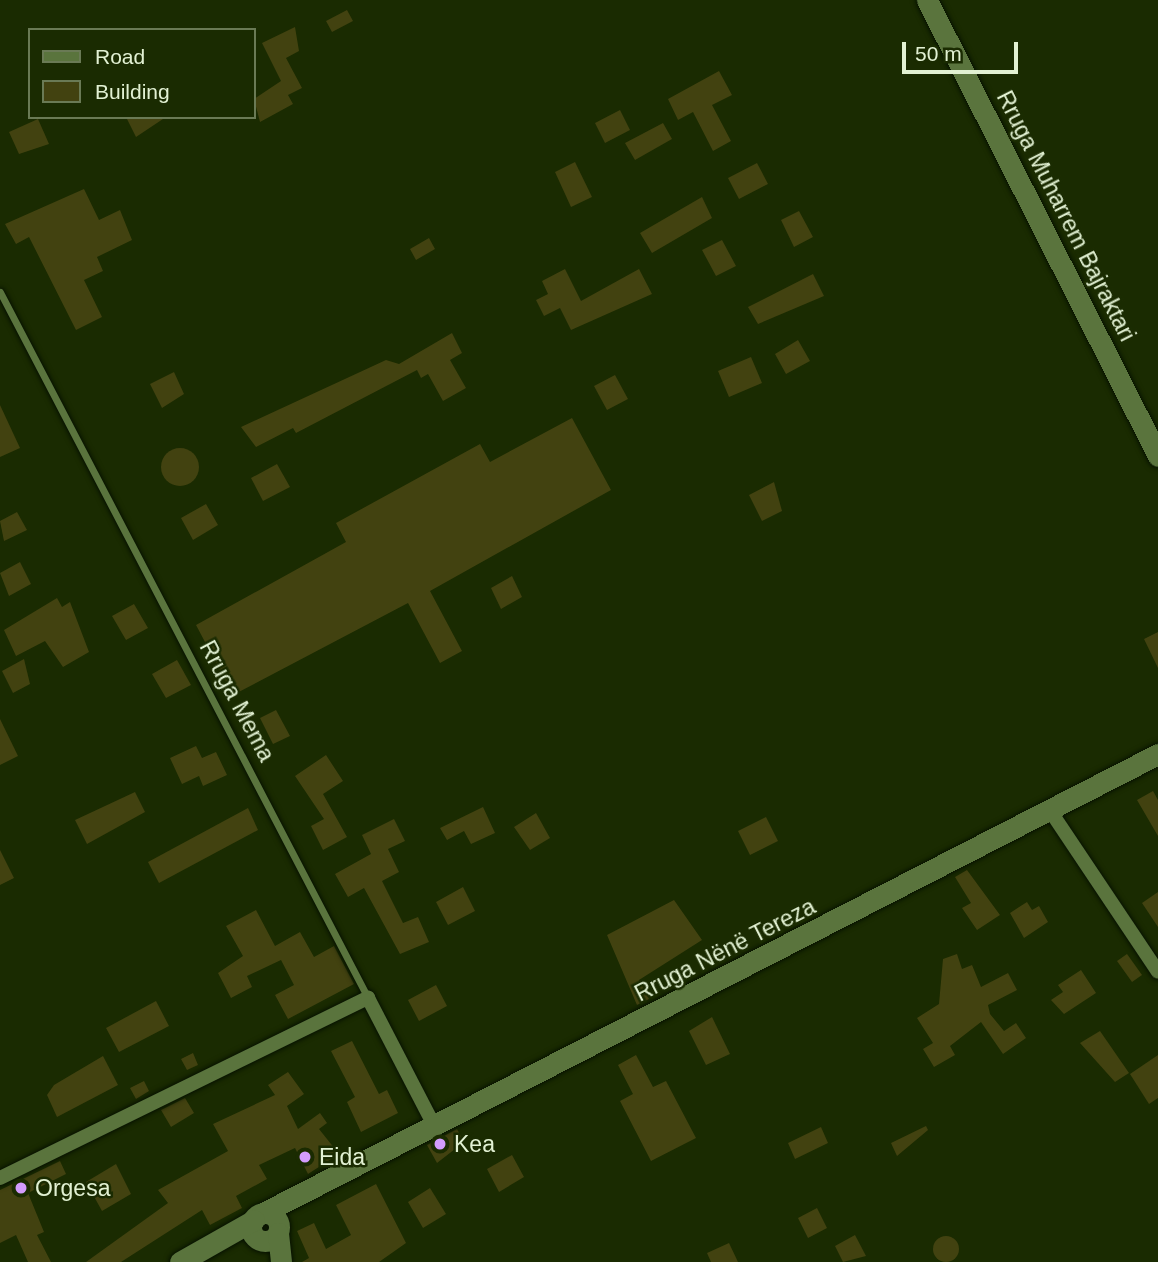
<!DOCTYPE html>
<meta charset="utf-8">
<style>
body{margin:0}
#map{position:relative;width:1158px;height:1262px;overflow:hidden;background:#1a2b01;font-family:Arial,sans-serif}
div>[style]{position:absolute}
.building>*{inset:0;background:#424210}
.round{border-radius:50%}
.roads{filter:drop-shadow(0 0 2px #071200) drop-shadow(0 0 2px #071200)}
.lane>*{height:7px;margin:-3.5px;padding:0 3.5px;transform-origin:3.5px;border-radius:3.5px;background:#5a743d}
.street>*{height:14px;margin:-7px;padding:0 7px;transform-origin:7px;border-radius:7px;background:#5a743d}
.secondary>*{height:21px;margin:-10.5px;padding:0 10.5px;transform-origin:10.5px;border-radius:10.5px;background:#5a743d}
.secondary>.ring{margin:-10.5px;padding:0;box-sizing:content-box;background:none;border:21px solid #5a743d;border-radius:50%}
.dots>*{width:19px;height:19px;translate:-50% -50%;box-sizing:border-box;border:4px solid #1a2b01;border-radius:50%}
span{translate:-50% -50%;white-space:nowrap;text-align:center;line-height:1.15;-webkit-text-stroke:5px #1a2b01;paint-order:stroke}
.street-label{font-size:23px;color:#e2f1d3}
.poi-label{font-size:23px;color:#e2f1d3}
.left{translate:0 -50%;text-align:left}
.legend{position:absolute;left:28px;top:28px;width:228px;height:91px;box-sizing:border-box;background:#1a2b01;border:2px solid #6a7a55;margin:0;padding:9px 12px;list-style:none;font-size:21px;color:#e2f1d3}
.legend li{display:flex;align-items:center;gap:14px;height:35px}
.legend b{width:35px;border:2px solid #6a7a55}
.scale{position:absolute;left:902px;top:42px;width:116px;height:32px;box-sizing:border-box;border:4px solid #e2f1d3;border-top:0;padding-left:9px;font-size:21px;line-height:24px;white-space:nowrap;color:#e2f1d3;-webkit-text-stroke:5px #1a2b01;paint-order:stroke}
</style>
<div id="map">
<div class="building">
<div style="clip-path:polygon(347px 10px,353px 21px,332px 32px,326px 21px)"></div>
<div style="clip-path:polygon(295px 27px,299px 51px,286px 58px,302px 88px,288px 95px,293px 104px,260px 122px,254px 99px,281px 81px,262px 43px)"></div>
<div style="clip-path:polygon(719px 71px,732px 95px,712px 105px,731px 141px,713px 151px,693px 112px,678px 120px,668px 99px)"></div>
<div style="clip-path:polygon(620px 110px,630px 130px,605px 143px,595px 123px)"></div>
<div style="clip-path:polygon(126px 117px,166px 117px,136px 137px)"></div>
<div style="clip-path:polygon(38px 119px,49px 144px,19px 154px,9px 132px)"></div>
<div style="clip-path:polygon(663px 123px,672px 139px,635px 160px,625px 143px)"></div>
<div style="clip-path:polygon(575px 162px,592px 197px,571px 207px,555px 172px)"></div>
<div style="clip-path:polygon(757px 163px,768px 184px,739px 199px,728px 178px)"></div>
<div style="clip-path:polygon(84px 189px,99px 220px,120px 210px,132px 240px,97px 257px,103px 271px,84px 280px,102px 317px,76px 330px,29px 237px,16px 244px,5px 224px)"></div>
<div style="clip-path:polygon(702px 197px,712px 218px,652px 253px,640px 233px)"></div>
<div style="clip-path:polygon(799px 211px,813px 237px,794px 247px,781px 220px)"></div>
<div style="clip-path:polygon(429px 238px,435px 249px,416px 260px,410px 249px)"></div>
<div style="clip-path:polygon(722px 240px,736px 266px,716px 276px,702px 250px)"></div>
<div style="clip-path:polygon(565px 269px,581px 301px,639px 269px,652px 294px,571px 330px,560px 308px,544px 316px,536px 300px,548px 294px,542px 281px)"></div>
<div style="clip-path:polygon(813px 274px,824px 296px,758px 324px,748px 307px)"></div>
<div style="clip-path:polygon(452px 333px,462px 353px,450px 360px,466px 388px,443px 401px,428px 374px,421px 378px,417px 370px,296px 433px,293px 428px,256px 447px,241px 427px,386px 360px,399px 364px)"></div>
<div style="clip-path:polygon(798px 340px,810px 361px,786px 374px,775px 354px)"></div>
<div style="clip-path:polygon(751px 357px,762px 383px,729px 397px,718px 371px)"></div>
<div style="clip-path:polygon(174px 372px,184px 394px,162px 408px,150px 384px)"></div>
<div style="clip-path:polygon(615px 375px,628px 399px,607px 410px,594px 386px)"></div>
<div style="clip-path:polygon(0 405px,20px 448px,0 457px)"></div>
<div style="clip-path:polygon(572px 418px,611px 490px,430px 591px,462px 651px,440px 663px,408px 603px,233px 695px,196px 625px,346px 542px,336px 523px,480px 444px,490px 462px)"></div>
<div class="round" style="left:161px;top:448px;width:38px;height:38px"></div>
<div style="clip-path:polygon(277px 464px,290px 487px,263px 501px,251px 478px)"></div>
<div style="clip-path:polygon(774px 482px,782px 511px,762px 521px,749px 495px)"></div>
<div style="clip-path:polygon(206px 504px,218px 525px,193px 540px,181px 518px)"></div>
<div style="clip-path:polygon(17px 512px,27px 530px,4px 541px,0 521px)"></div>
<div style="clip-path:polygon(20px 562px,31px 584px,9px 596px,0 573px)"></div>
<div style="clip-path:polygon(512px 576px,522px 597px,501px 609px,491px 588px)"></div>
<div style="clip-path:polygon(57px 598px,62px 607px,70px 602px,89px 652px,63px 667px,45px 641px,16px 656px,4px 630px)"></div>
<div style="clip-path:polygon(134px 604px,148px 628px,126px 640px,112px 616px)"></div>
<div style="clip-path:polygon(1158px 632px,1158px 668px,1144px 639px)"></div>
<div style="clip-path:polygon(24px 659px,30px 684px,13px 693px,2px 671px)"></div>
<div style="clip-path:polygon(177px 660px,191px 685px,166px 698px,152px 674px)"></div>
<div style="clip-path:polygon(276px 710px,290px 736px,273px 744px,260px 718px)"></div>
<div style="clip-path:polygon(0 719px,18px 756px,0 765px)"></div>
<div style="clip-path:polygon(196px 746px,202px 758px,216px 752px,227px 775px,203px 786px,199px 776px,182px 784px,170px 758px)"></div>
<div style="clip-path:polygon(326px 755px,343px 781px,323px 794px,347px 837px,323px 850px,311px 826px,324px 819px,295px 776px)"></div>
<div style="clip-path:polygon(1153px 791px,1158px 800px,1158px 836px,1137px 800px)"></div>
<div style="clip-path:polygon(135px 792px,145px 812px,87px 844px,75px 820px)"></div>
<div style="clip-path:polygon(483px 807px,495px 833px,471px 844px,464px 831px,447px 840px,440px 828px)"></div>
<div style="clip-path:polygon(248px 808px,258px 830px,159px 883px,148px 862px)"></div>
<div style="clip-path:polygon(536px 813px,550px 838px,530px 850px,514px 827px)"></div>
<div style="clip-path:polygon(766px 817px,778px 841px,750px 855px,738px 831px)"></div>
<div style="clip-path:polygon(394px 819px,405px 841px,388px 849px,399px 872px,382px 881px,403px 923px,418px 917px,429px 942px,400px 954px,364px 888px,348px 897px,335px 874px,371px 854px,362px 835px)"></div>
<div style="clip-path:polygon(0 850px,14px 878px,0 885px)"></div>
<div style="clip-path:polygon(967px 870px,1000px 915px,977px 930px,962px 908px,971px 903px,955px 877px)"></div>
<div style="clip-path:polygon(463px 887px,475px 911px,448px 925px,436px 902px)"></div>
<div style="clip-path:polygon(1158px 892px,1158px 927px,1142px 903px)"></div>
<div style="clip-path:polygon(674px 900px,702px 940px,639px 980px,649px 999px,637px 1005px,607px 935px)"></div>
<div style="clip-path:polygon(1027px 902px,1032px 910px,1039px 906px,1048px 922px,1024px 938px,1010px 913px)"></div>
<div style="clip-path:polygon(256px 910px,275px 946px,300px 932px,314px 957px,334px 946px,354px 984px,288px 1019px,275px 995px,294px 985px,281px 960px,247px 976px,252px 987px,231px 998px,218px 973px,243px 956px,226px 926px)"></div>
<div style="clip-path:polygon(957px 954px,962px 969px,972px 965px,981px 987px,1008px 973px,1017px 990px,988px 1005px,990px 1014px,1004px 1031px,1016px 1023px,1026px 1038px,1003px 1054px,981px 1022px,950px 1046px,955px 1055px,934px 1067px,923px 1049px,933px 1043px,917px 1018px,939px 1004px,943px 959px)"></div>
<div style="clip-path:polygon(1127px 954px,1142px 975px,1132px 982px,1117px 961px)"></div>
<div style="clip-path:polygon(1081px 970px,1096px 993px,1064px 1014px,1051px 1000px,1063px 992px,1058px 985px)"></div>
<div style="clip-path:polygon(436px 985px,447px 1006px,419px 1021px,408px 1000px)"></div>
<div style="clip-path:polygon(156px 1001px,169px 1026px,119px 1052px,106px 1028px)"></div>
<div style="clip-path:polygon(712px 1017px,730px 1054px,706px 1065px,689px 1031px)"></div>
<div style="clip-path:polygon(1100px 1031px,1129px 1073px,1115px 1082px,1080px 1043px)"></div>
<div style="clip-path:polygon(352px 1041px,379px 1094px,387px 1090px,398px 1113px,361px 1132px,347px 1102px,355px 1097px,331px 1051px)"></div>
<div style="clip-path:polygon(193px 1053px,198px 1065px,187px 1070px,181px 1059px)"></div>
<div style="clip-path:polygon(636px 1055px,653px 1087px,666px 1081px,696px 1138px,651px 1161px,620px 1101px,633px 1094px,618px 1065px)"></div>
<div style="clip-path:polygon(1158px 1055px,1158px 1098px,1149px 1104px,1130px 1074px)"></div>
<div style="clip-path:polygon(103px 1056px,118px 1085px,57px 1117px,47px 1095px,54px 1085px)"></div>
<div style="clip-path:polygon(288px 1072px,304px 1094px,287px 1106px,298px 1129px,320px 1113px,327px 1123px,319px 1129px,339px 1154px,308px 1174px,295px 1148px,259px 1165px,267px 1179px,236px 1196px,242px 1208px,210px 1225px,202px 1210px,121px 1262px,86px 1262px,168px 1203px,158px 1190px,228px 1151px,213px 1124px,275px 1095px,268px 1085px)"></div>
<div style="clip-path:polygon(144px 1081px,149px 1091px,136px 1099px,130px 1088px)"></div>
<div style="clip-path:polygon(185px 1098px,194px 1113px,171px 1127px,161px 1110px)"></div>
<div style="clip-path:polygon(926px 1126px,928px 1130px,897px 1156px,891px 1143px)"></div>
<div style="clip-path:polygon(821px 1127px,828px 1143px,795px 1159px,788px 1143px)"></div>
<div style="clip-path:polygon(457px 1129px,464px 1142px,437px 1163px,427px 1145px)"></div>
<div style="clip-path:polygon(512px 1155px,524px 1177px,499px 1192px,487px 1169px)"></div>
<div style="clip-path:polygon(60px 1161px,66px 1174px,28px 1193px,44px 1232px,37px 1235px,51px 1262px,28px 1262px,16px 1235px,0 1243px,0 1190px)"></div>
<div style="clip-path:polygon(116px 1164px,131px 1194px,102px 1211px,86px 1182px)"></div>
<div style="clip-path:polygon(376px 1184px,406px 1243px,379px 1262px,302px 1262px,309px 1258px,297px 1231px,314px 1223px,326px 1249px,351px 1235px,336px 1205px)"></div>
<div style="clip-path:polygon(430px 1188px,446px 1214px,423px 1228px,408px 1202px)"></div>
<div style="clip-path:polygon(817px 1208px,827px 1228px,808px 1238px,798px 1218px)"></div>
<div style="clip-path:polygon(855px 1235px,866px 1256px,843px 1262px,835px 1246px)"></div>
<div class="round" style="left:933px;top:1236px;width:26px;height:26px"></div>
<div style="clip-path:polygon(729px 1243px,738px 1262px,711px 1262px,707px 1253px)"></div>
</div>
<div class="roads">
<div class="lane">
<div style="left:0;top:292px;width:796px;rotate:62.47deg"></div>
</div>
<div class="street">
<div style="left:1051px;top:812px;width:192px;rotate:56.2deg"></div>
<div style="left:0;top:1178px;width:410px;rotate:-26.1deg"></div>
<div style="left:368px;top:998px;width:148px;rotate:62.6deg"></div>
</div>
<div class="secondary">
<div style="left:927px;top:0;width:511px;rotate:63.13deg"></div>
<div class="ring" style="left:251px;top:1213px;width:7px;height:7px"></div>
<div style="left:261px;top:1214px;width:1008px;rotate:-27.15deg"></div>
<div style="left:278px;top:1233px;width:29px;rotate:84deg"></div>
<div style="left:180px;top:1262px;width:85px;rotate:-29.6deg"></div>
</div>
</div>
<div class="dots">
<div style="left:440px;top:1144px;background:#d39cfd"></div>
<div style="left:305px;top:1157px;background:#d39cfd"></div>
<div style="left:21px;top:1188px;background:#d39cfd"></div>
</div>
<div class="street-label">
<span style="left:1066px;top:216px;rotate:63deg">Rruga Muharrem Bajraktari</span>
<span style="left:237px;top:701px;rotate:62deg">Rruga Mema</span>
<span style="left:725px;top:950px;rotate:-27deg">Rruga Nënë Tereza</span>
</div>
<div class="poi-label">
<span class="left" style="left:454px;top:1144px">Kea</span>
<span class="left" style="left:319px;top:1157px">Eida</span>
<span class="left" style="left:35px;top:1188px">Orgesa</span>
</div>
<ul class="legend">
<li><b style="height:9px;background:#5a743d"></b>Road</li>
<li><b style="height:19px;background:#424210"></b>Building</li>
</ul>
<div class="scale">50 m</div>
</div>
